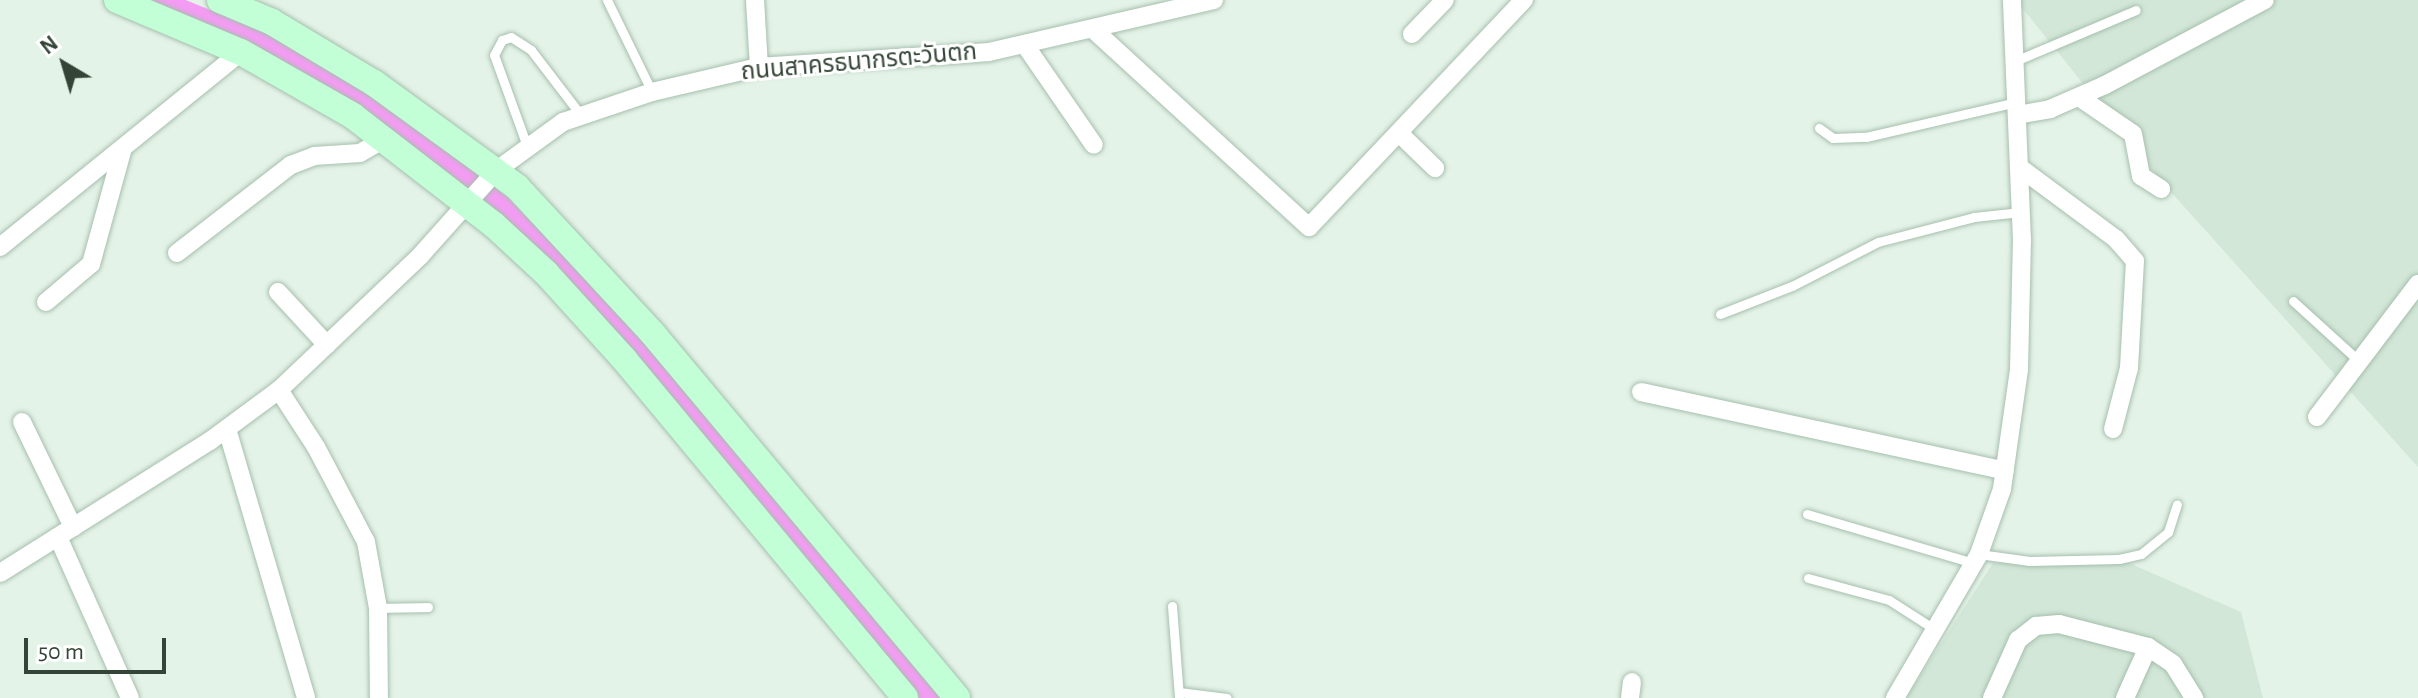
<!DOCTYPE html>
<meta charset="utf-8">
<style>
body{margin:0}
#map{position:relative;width:2418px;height:698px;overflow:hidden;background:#e4f3e8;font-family:"Alegreya Sans","Noto Sans Thai",sans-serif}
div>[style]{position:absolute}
.residential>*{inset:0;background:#d2e7d8}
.canal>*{height:20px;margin:-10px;padding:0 10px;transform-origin:10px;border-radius:10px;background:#f49cf4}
.roads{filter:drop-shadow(0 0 2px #a6bfad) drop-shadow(0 0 2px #a6bfad)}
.lane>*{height:9px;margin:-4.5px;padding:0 4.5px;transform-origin:4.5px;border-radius:4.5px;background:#fff}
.street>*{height:18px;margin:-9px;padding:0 9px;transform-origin:9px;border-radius:9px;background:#fff}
.secondary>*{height:26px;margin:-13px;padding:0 13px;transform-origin:13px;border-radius:13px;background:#c2ffd7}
span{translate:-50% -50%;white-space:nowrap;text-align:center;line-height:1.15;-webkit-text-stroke:6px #fff;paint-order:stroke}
.street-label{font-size:24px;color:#344537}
.north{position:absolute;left:24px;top:24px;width:80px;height:80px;-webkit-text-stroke:6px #fff;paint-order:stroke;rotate:322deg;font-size:22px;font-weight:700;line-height:32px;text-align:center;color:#344537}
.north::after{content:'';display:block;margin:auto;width:28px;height:36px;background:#344537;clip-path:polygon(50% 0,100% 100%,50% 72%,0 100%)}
.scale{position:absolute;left:24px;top:638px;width:142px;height:36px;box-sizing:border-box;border:4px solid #344537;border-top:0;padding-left:10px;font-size:24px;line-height:28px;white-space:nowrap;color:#344537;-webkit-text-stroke:6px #fff;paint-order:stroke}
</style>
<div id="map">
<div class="residential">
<div style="clip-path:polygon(2016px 0,2418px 0,2418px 467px,2161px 181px)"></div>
<div style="clip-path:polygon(1993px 563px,2129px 563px,2241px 612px,2263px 698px,1906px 698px)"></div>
</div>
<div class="canal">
<div style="left:159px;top:0;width:109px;rotate:22.1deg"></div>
<div style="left:260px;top:41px;width:119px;rotate:29.1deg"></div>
<div style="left:364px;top:99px;width:173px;rotate:37.7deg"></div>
<div style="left:501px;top:205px;width:198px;rotate:45.8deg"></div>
<div style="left:639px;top:347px;width:457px;rotate:50.2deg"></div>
</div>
<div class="roads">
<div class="lane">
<div style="left:607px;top:0;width:102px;rotate:63.9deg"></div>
<div style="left:2015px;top:61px;width:131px;rotate:-22.9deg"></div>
<div style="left:1819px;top:128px;width:17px;rotate:36deg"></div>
<div style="left:1833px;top:138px;width:33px;rotate:-2deg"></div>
<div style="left:1866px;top:137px;width:154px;rotate:-13.1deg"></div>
<div style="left:527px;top:146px;width:97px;rotate:-109.9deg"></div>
<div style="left:494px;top:55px;width:17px;rotate:-62deg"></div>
<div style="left:502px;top:40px;width:9px;rotate:-18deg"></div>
<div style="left:511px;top:37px;width:24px;rotate:33deg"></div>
<div style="left:531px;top:50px;width:81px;rotate:52.6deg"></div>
<div style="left:2293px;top:301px;width:89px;rotate:42.3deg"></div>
<div style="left:1720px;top:314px;width:77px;rotate:-21.3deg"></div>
<div style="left:1792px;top:286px;width:97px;rotate:-27.1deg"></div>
<div style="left:1878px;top:242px;width:99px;rotate:-14.6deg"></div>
<div style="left:1974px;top:217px;width:47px;rotate:-6.1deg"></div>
<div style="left:1807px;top:514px;width:173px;rotate:16.4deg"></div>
<div style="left:1979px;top:554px;width:51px;rotate:7.8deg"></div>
<div style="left:2030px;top:561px;width:89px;rotate:-1.3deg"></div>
<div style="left:2119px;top:559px;width:23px;rotate:-13deg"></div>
<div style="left:2141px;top:554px;width:35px;rotate:-39deg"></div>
<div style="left:2168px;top:532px;width:29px;rotate:-72deg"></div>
<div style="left:1808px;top:578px;width:84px;rotate:15.2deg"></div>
<div style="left:1889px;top:600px;width:56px;rotate:32.6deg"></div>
<div style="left:1172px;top:606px;width:92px;rotate:85.6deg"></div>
<div style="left:378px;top:608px;width:50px;rotate:-1.1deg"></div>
<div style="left:1179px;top:692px;width:48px;rotate:7.1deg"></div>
</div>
<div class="street">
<div style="left:755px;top:0;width:67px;rotate:86.6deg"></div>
<div style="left:1094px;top:30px;width:292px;rotate:42.5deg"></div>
<div style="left:1309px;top:227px;width:313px;rotate:-46.6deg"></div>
<div style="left:1412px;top:34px;width:47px;rotate:-45.9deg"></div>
<div style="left:1025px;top:45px;width:121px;rotate:55.4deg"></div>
<div style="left:2079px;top:97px;width:65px;rotate:34.4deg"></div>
<div style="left:2133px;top:134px;width:43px;rotate:79.2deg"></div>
<div style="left:2141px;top:176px;width:24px;rotate:33deg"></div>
<div style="left:2017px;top:115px;width:34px;rotate:-10deg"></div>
<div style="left:2050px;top:109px;width:60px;rotate:-23.6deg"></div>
<div style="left:2105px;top:85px;width:181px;rotate:-28deg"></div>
<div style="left:1400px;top:134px;width:49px;rotate:44.2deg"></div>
<div style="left:2019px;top:167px;width:121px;rotate:36.6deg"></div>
<div style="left:2116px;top:239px;width:29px;rotate:49deg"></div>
<div style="left:2135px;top:261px;width:107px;rotate:93.2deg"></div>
<div style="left:2129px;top:368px;width:63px;rotate:104.7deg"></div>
<div style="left:0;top:247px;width:310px;rotate:-39deg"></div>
<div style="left:177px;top:253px;width:144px;rotate:-37.7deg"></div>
<div style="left:291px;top:165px;width:25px;rotate:-21deg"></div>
<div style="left:314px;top:156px;width:46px;rotate:-3.7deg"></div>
<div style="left:360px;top:153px;width:28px;rotate:-30deg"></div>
<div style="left:278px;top:292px;width:72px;rotate:47.2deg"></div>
<div style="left:46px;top:302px;width:59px;rotate:-40.2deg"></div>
<div style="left:91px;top:264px;width:120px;rotate:-74.6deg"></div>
<div style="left:279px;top:390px;width:68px;rotate:57deg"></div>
<div style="left:316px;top:447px;width:107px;rotate:62.2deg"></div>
<div style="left:366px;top:542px;width:67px;rotate:79.7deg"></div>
<div style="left:378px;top:608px;width:90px;rotate:89.4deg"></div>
<div style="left:1641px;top:392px;width:372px;rotate:12.2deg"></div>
<div style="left:2317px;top:417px;width:167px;rotate:-52.8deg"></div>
<div style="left:22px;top:422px;width:117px;rotate:64.1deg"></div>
<div style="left:227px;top:429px;width:280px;rotate:73.6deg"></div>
<div style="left:58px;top:537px;width:176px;rotate:65.9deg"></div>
<div style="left:0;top:573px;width:248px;rotate:-32.2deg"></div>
<div style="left:210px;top:441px;width:86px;rotate:-36.5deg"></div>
<div style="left:279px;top:390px;width:195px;rotate:-43.5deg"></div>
<div style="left:420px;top:256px;width:115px;rotate:-48.2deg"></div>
<div style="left:497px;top:170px;width:82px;rotate:-36deg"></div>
<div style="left:563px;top:122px;width:94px;rotate:-18.6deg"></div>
<div style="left:652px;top:92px;width:110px;rotate:-13.2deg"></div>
<div style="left:759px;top:67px;width:230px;rotate:-3.7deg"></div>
<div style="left:989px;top:52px;width:231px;rotate:-13deg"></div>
<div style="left:1630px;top:698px;width:16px;rotate:-83deg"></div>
<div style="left:1895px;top:698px;width:167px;rotate:-59.7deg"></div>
<div style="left:1979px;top:554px;width:69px;rotate:-70.5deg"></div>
<div style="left:2002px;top:489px;width:120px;rotate:-81.9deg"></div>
<div style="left:2019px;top:370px;width:129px;rotate:-88.7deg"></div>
<div style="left:2022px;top:241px;width:241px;rotate:-92.4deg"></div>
<div style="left:1992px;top:698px;width:64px;rotate:-65.9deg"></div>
<div style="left:2018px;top:640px;width:23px;rotate:-38deg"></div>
<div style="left:2036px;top:626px;width:23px;rotate:-5deg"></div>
<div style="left:2059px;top:624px;width:92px;rotate:14.5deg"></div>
<div style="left:2148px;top:647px;width:30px;rotate:34deg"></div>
<div style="left:2173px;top:664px;width:40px;rotate:58deg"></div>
<div style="left:2125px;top:698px;width:56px;rotate:-65.7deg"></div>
</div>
<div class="secondary">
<div style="left:117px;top:0;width:134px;rotate:22.8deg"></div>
<div style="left:241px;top:52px;width:129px;rotate:29.7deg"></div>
<div style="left:353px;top:116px;width:178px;rotate:37.7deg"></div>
<div style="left:494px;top:225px;width:71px;rotate:42.7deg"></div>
<div style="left:546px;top:273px;width:116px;rotate:47.8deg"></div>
<div style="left:624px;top:359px;width:440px;rotate:50.3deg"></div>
<div style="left:220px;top:0;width:56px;rotate:22.9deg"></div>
<div style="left:272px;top:22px;width:119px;rotate:30.9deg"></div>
<div style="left:374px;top:83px;width:177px;rotate:36deg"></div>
<div style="left:517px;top:187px;width:200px;rotate:47.2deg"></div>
<div style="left:653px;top:334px;width:474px;rotate:50.1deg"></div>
</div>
</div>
<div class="street-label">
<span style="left:859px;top:63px;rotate:-5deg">ถนนสาครธนากรตะวันตก</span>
</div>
<div class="north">N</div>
<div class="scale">50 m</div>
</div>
